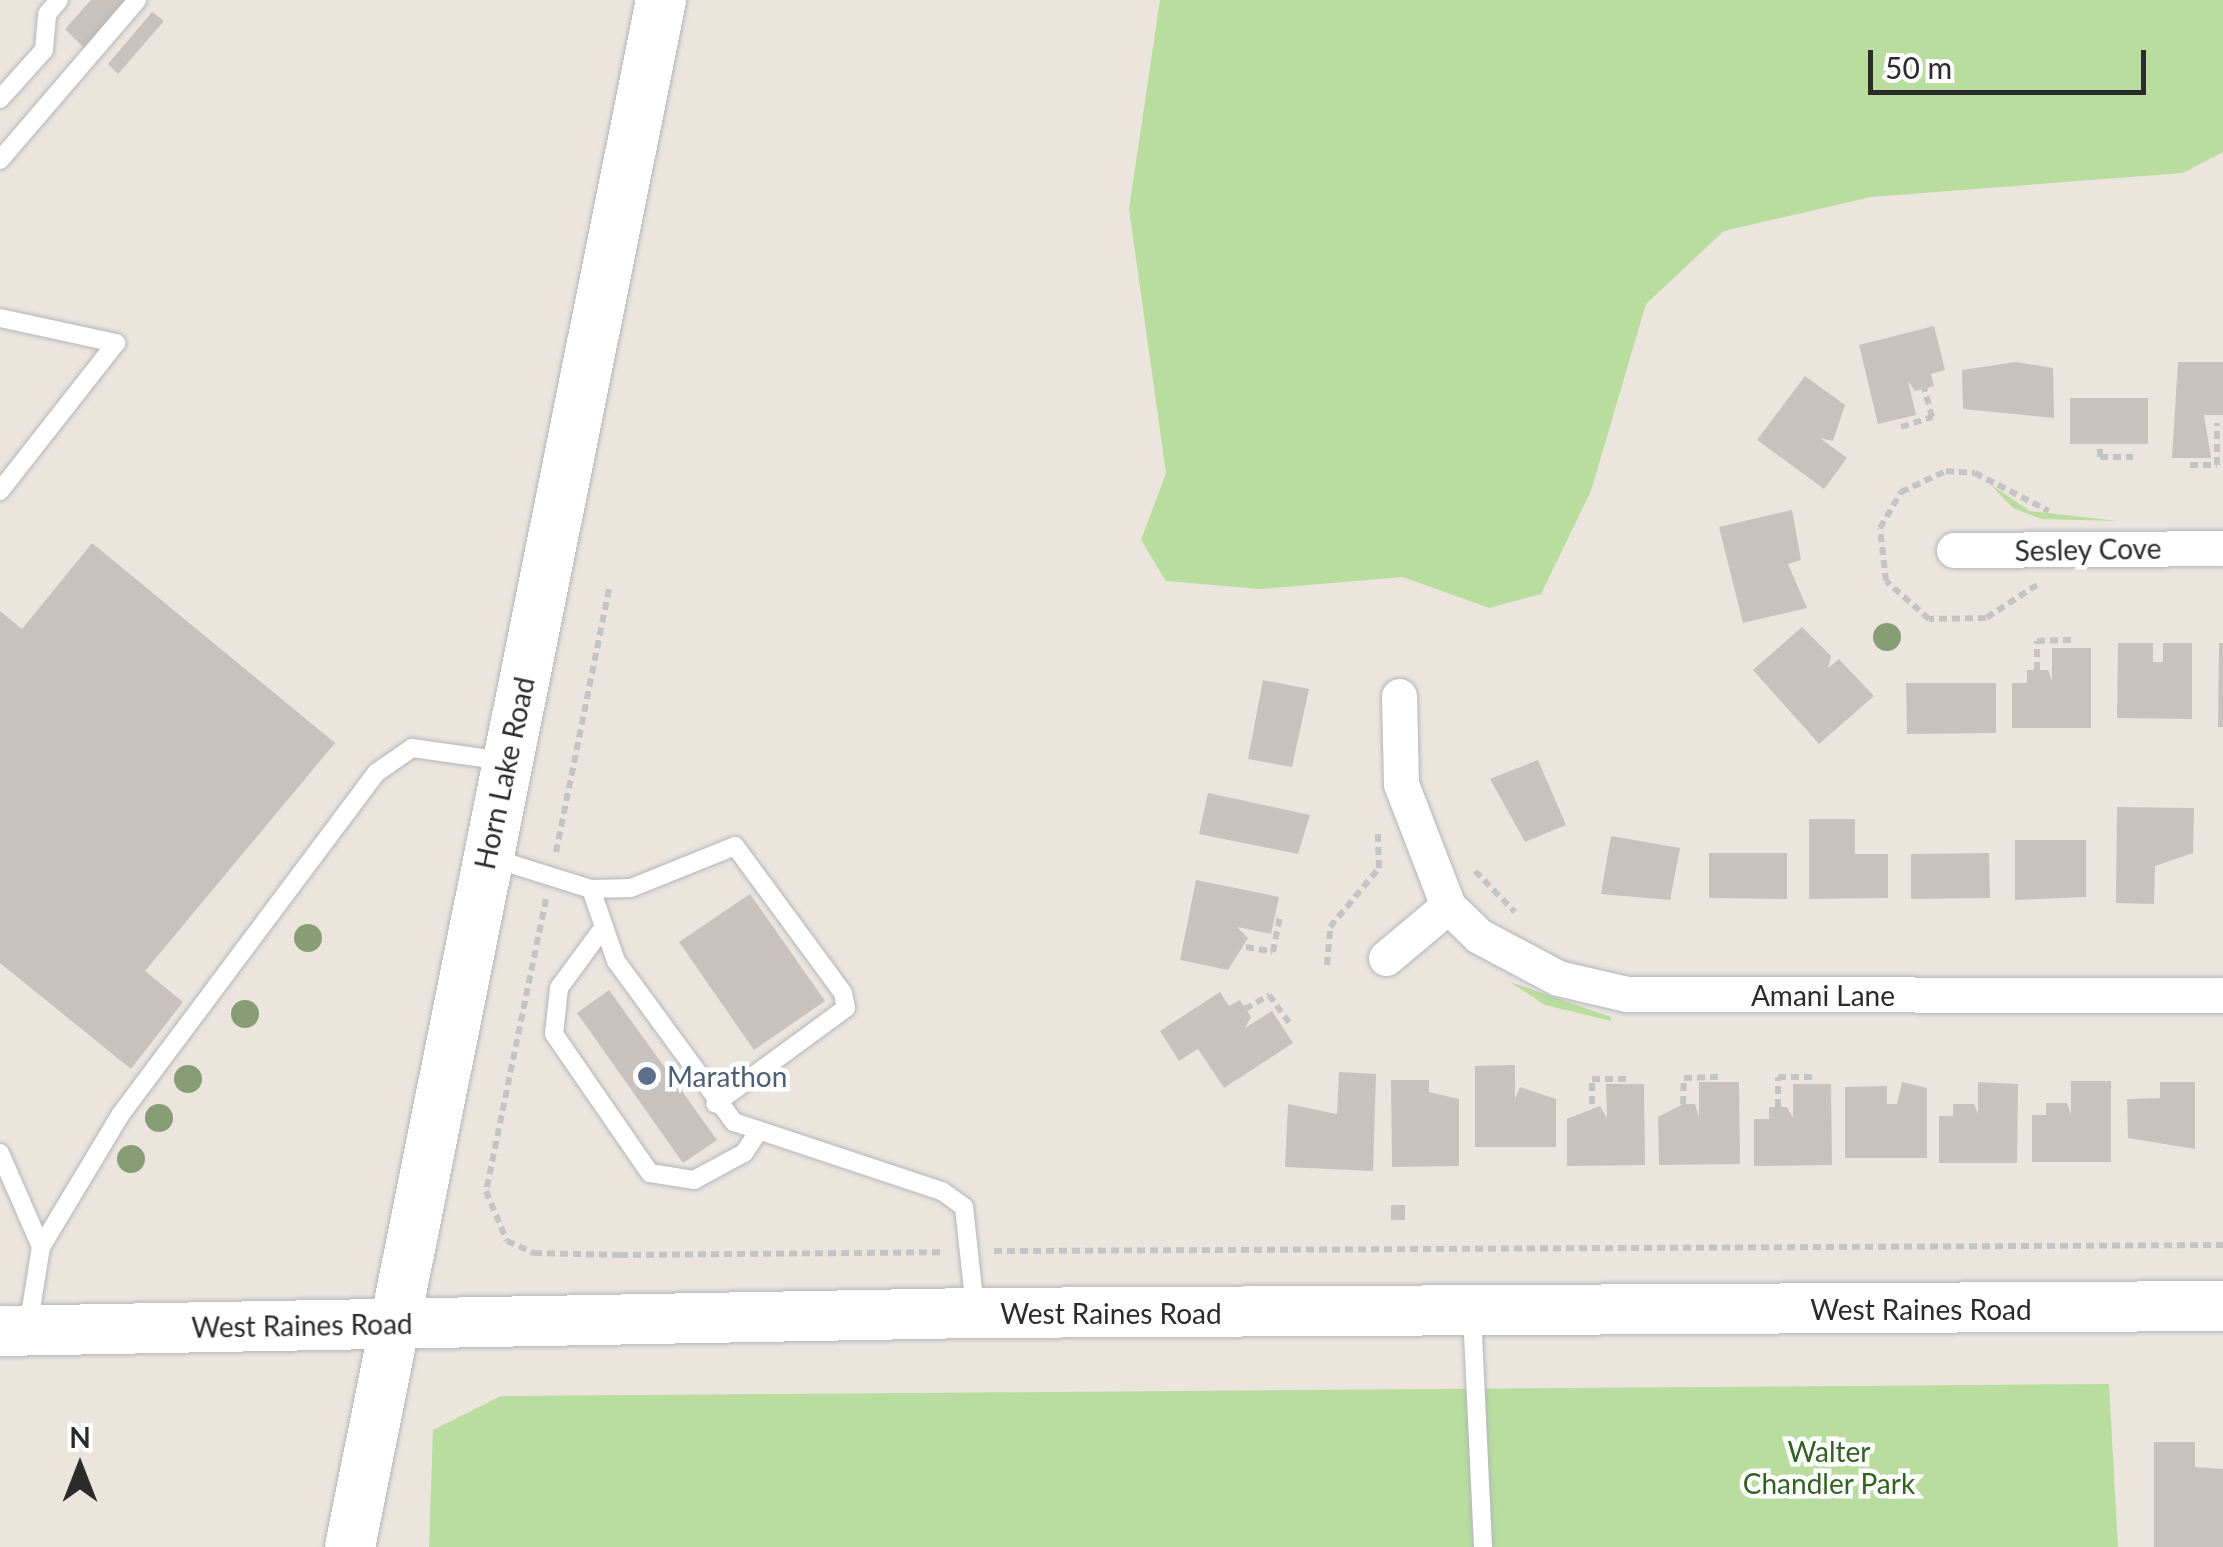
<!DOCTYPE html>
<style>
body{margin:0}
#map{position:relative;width:2223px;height:1547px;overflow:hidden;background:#ece5de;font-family:Lato,sans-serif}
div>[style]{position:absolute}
.green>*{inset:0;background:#b8dd9f}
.building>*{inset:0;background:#c7c2be}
.path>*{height:6px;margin-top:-3px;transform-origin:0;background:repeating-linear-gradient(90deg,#c4c4c4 0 8px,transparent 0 13px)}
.roads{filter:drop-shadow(0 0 2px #b2b5bd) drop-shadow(0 0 2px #b2b5bd)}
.lane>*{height:18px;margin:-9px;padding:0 9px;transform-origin:9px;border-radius:9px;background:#fff}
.street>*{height:35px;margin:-17.5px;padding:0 17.5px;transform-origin:17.5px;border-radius:17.5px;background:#fff}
.secondary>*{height:50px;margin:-25px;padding:0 25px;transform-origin:25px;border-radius:25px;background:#fff}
.trees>*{width:28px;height:28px;margin:-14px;border-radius:50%;background:#869d76}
.dots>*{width:28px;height:28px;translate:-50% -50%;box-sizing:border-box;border:5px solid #fff;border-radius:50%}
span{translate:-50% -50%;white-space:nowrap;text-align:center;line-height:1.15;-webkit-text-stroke:9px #fff;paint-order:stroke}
.street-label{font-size:28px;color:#2b2b2b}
.service-label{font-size:28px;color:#4e5e75}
.left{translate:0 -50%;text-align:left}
.park-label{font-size:28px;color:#326220}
.north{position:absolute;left:30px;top:1417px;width:100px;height:100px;-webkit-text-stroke:8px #fff;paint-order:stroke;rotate:0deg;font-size:28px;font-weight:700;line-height:40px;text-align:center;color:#2b2b2b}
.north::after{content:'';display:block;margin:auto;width:35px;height:45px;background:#2b2b2b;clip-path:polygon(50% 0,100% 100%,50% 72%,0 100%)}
.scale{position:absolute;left:1868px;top:50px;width:278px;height:45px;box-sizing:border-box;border:5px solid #2b2b2b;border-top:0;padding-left:12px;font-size:30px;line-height:35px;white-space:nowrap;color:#2b2b2b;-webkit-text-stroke:8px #fff;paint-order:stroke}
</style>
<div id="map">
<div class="green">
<div style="clip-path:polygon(1160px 0,2223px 0,2223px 152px,2183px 173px,1871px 197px,1724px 231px,1646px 304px,1591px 491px,1541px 594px,1489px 608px,1403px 577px,1260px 589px,1166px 581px,1141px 540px,1166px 473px,1129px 209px)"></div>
<div style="clip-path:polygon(1990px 484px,2030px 511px,2118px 521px,2042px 519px,2013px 508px)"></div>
<div style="clip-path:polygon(1510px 982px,1611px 1017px,1611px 1021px,1545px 1005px)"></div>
<div style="clip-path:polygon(2109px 1384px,2118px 1547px,429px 1547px,433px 1430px,501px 1396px)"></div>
</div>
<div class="building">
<div style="clip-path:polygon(91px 0,128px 0,84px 48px,65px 29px)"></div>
<div style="clip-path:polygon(152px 12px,164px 21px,118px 74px,108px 64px)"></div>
<div style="clip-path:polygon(1934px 326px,1945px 370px,1931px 374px,1934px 386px,1915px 391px,1908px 381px,1916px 415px,1878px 424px,1859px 345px)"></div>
<div style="clip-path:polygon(2016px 362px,2053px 368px,2054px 418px,1963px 409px,1962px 370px)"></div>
<div style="clip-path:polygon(2178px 362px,2223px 362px,2223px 415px,2204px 415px,2211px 458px,2172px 458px)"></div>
<div style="clip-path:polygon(1805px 376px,1845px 405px,1833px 441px,1820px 438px,1847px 458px,1824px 489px,1757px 440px)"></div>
<div style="clip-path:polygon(2070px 398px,2148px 398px,2148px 444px,2070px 444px)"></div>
<div style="clip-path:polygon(1792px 510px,1801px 560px,1788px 564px,1807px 608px,1743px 623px,1719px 527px)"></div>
<div style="clip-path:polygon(92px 543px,335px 743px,145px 971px,183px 1002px,131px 1069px,0 963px,0 611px,22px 629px)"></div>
<div style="clip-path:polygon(1802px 627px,1831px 656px,1828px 668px,1839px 659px,1874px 696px,1819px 744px,1753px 670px)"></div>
<div style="clip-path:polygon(2118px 643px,2153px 643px,2153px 662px,2163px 662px,2163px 643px,2192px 643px,2192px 719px,2117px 718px)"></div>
<div style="clip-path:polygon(2219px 643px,2223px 643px,2223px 727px,2218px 727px)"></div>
<div style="clip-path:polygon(2052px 648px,2091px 648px,2091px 728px,2012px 728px,2012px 683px,2027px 683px,2027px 670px,2048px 670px,2052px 681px)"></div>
<div style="clip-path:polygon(1263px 680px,1309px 689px,1292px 767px,1248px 759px)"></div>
<div style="clip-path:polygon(1906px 683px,1996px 683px,1996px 733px,1907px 734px)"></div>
<div style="clip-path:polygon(1538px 760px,1566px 825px,1525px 842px,1490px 779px)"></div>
<div style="clip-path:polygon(1208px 793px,1310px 815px,1298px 854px,1199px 834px)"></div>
<div style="clip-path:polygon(2117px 807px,2194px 808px,2193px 853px,2155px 866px,2154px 904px,2116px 903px)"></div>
<div style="clip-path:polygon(1809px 819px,1855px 819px,1855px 854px,1888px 854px,1888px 898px,1809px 899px)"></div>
<div style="clip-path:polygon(1611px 836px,1680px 848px,1670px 900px,1601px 894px)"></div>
<div style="clip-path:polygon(2015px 840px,2086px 840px,2086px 897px,2015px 900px)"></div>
<div style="clip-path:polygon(1709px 853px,1787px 853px,1787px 899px,1709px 898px)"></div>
<div style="clip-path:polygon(1989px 853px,1990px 898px,1911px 899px,1911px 854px)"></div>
<div style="clip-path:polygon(1196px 880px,1279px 897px,1271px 934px,1237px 927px,1248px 938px,1228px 970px,1180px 960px)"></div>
<div style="clip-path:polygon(750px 894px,825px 1001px,754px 1050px,679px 942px)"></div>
<div style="clip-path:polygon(609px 990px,717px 1140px,683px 1163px,577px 1013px)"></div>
<div style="clip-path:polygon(1220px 992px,1229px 1006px,1240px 1000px,1251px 1017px,1245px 1028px,1272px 1011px,1293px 1043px,1224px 1088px,1198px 1049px,1179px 1061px,1160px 1031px)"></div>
<div style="clip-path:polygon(1515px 1065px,1515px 1099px,1520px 1087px,1556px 1099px,1556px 1147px,1475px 1147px,1475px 1066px)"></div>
<div style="clip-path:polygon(1339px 1072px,1376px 1074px,1373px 1171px,1285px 1167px,1288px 1104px,1337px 1114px)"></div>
<div style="clip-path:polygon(1391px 1080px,1429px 1080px,1429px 1092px,1459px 1099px,1459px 1166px,1392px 1167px)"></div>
<div style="clip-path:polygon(2071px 1081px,2111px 1081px,2111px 1162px,2032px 1162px,2032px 1115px,2046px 1115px,2046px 1103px,2067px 1103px,2071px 1115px)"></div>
<div style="clip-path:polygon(1699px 1082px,1739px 1082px,1740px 1164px,1659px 1165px,1658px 1117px,1683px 1104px,1695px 1104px,1699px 1117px)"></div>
<div style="clip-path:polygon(1902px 1082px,1927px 1088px,1927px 1158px,1845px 1158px,1845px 1087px,1887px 1086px,1887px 1104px,1897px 1104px)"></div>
<div style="clip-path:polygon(1978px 1082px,2018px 1084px,2017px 1163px,1939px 1163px,1939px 1116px,1953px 1116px,1953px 1104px,1974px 1104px,1978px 1114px)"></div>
<div style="clip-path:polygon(2160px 1082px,2195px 1082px,2195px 1149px,2128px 1138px,2127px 1099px,2160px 1098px)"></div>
<div style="clip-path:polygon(1606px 1084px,1644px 1084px,1645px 1165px,1567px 1166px,1567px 1119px,1600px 1106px,1607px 1118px)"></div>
<div style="clip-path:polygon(1793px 1084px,1831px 1084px,1832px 1165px,1754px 1166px,1754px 1119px,1769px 1119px,1769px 1107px,1787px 1107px,1793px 1118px)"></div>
<div style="clip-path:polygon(1391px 1205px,1405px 1205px,1405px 1220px,1391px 1220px)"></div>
<div style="clip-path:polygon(2154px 1442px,2195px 1442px,2195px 1467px,2223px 1469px,2223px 1547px,2154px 1547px)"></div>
</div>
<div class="path">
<div style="left:1901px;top:427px;width:33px;rotate:-18deg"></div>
<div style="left:1932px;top:417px;width:30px;rotate:-105deg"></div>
<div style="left:2100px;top:449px;width:8px;rotate:90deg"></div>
<div style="left:2100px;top:457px;width:33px"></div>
<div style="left:2190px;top:465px;width:27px"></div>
<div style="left:2217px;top:465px;width:42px;rotate:-90deg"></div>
<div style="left:2037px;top:585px;width:61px;rotate:147.1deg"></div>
<div style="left:1986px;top:618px;width:57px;rotate:179deg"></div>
<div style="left:1929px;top:619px;width:57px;rotate:-138.5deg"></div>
<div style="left:1886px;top:581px;width:53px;rotate:-96.5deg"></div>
<div style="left:1880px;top:528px;width:42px;rotate:-59.7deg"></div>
<div style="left:1901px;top:492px;width:50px;rotate:-25deg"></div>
<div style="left:1946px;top:471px;width:29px;rotate:4deg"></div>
<div style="left:1975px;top:473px;width:83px;rotate:27.2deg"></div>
<div style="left:2037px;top:670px;width:29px;rotate:-90deg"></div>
<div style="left:2037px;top:641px;width:34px;rotate:-2deg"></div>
<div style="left:556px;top:852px;width:272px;rotate:-78.6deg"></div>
<div style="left:1475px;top:871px;width:57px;rotate:45.7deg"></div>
<div style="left:546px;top:899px;width:298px;rotate:101.6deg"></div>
<div style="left:486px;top:1191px;width:54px;rotate:67.2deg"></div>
<div style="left:507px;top:1241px;width:30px;rotate:24deg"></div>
<div style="left:534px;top:1253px;width:86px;rotate:1.3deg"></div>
<div style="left:620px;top:1255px;width:322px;rotate:-0.5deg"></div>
<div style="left:1246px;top:947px;width:27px;rotate:10deg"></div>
<div style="left:1273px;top:952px;width:36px;rotate:-79deg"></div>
<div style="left:1327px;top:965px;width:38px;rotate:-85deg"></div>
<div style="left:1330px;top:927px;width:77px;rotate:-50.3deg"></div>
<div style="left:1379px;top:868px;width:35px;rotate:-92deg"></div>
<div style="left:1245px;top:1009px;width:28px;rotate:-30deg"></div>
<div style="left:1269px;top:995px;width:34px;rotate:54deg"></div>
<div style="left:1592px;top:1104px;width:25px;rotate:-90deg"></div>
<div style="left:1592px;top:1079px;width:34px"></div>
<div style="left:1683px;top:1104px;width:26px;rotate:-88deg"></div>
<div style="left:1684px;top:1078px;width:35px;rotate:-2deg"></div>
<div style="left:1778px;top:1107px;width:30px;rotate:-90deg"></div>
<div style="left:1778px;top:1077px;width:35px"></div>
<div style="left:994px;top:1251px;width:1229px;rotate:-0.28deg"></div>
</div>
<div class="roads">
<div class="lane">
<div style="left:0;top:99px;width:66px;rotate:-48.1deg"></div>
<div style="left:44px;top:50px;width:36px;rotate:-85deg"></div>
<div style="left:47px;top:14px;width:18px;rotate:-49deg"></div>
<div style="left:0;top:160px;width:211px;rotate:-49.4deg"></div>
<div style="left:0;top:318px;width:119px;rotate:12.2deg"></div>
<div style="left:116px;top:343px;width:188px;rotate:128.1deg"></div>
<div style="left:492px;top:858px;width:104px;rotate:17.4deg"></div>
<div style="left:591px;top:889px;width:76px;rotate:70.9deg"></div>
<div style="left:616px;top:961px;width:200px;rotate:53.8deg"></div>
<div style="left:734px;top:1122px;width:219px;rotate:18.4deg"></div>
<div style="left:942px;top:1191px;width:27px;rotate:36deg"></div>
<div style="left:964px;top:1207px;width:102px;rotate:83.8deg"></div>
<div style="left:591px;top:889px;width:40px;rotate:-1.4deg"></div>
<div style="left:631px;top:888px;width:112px;rotate:-22deg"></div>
<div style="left:735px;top:846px;width:182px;rotate:53.7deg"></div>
<div style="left:843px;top:993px;width:15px;rotate:79deg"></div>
<div style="left:846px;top:1008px;width:162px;rotate:143.8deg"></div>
<div style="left:603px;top:928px;width:74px;rotate:126.3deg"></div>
<div style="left:559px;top:988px;width:46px;rotate:96.2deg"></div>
<div style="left:554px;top:1034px;width:169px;rotate:55.4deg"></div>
<div style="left:650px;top:1173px;width:45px;rotate:9deg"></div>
<div style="left:694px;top:1180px;width:57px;rotate:-28.4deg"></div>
<div style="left:744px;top:1153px;width:27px;rotate:-56deg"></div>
<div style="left:0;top:1153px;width:103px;rotate:66.4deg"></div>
<div style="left:41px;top:1247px;width:81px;rotate:99.2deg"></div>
<div style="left:41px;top:1247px;width:155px;rotate:-59deg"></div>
<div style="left:121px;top:1114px;width:426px;rotate:-53.2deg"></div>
<div style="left:376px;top:773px;width:44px;rotate:-34.8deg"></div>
<div style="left:412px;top:748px;width:94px;rotate:8deg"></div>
<div style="left:1472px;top:1313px;width:234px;rotate:87.3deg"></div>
</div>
<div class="street">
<div style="left:1954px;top:550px;width:269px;rotate:-0.4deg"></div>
<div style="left:1399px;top:696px;width:88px;rotate:88.7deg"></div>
<div style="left:1401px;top:784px;width:131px;rotate:68.9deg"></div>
<div style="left:1448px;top:906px;width:43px;rotate:44.1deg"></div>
<div style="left:1479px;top:936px;width:89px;rotate:28deg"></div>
<div style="left:1558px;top:978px;width:71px;rotate:13.1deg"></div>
<div style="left:1627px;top:994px;width:596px;rotate:0.1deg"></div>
<div style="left:1386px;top:958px;width:81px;rotate:-40deg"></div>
</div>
<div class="secondary">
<div style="left:0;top:1331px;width:975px;rotate:-1.06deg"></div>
<div style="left:975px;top:1313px;width:1248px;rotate:-0.32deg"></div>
<div style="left:350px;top:1547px;width:1578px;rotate:-78.63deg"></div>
</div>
</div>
<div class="trees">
<div style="left:1887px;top:637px"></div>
<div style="left:308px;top:938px"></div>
<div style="left:245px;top:1014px"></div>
<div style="left:188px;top:1079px"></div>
<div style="left:159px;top:1118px"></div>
<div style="left:131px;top:1159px"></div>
</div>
<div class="dots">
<div style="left:647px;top:1076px;background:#5c6f8a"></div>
</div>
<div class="street-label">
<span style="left:2088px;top:549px;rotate:-1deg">Sesley Cove</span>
<span style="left:504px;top:773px;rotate:-78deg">Horn Lake Road</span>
<span style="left:1823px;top:995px">Amani Lane</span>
<span style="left:1921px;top:1309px">West Raines Road</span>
<span style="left:1111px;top:1313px">West Raines Road</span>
<span style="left:302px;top:1325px;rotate:-1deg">West Raines Road</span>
</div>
<div class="service-label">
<span class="left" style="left:667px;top:1076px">Marathon</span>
</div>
<div class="park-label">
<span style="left:1829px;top:1467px">Walter<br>Chandler Park</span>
</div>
<div class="north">N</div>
<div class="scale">50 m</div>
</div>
